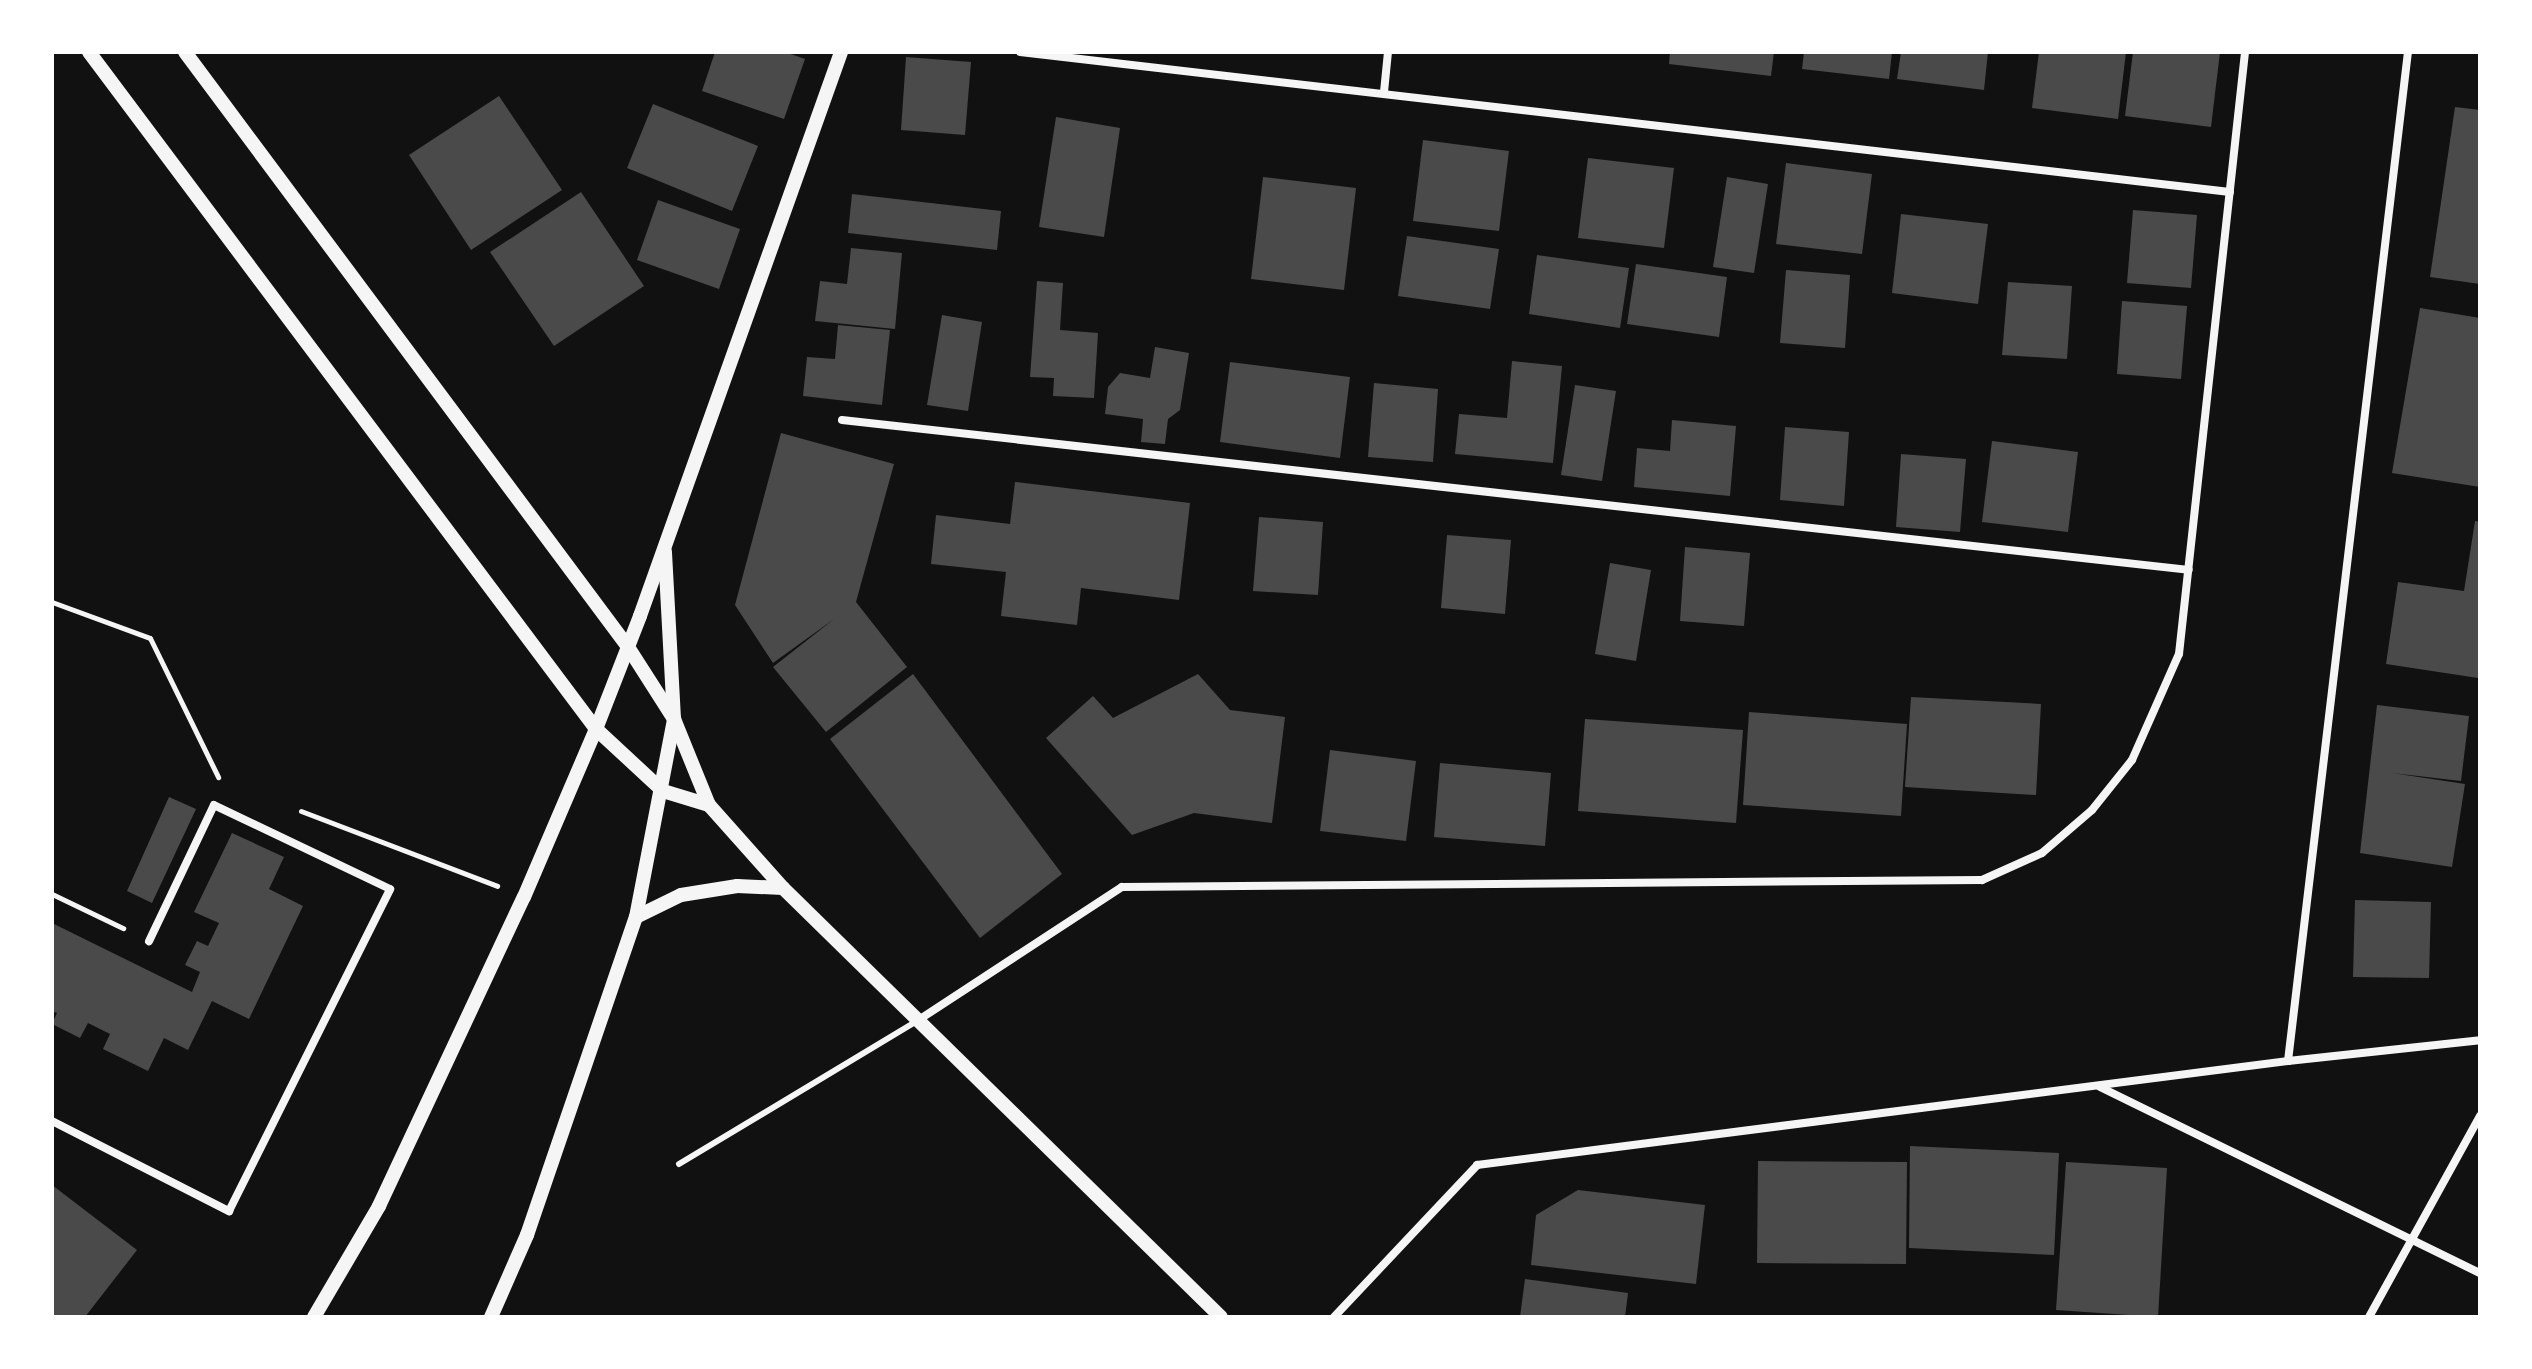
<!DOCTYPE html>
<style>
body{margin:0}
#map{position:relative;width:2532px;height:1369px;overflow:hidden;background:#111;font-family:Ubuntu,sans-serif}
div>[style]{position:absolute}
.building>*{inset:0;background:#4a4a4a}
.path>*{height:5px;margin:-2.5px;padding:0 2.5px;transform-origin:2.5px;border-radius:2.5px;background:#f5f5f5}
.service>*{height:6px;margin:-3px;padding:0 3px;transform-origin:3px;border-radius:3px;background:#f5f5f5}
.minor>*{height:8px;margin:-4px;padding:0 4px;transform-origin:4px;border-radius:4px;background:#f5f5f5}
.tertiary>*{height:14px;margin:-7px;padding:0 7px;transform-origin:7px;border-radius:7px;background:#f5f5f5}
span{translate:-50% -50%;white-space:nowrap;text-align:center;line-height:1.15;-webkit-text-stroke:6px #fff;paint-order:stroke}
.frame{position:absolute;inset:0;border:54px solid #fff;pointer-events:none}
</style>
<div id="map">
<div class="building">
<div style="clip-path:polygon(715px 52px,785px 52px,805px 59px,784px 119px,702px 91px)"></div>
<div style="clip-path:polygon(1670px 52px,1774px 52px,1771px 76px,1669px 64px)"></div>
<div style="clip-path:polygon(1804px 52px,1892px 52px,1889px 79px,1802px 69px)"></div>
<div style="clip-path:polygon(1901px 52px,1988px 52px,1984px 90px,1897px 79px)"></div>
<div style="clip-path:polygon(2039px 52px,2126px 52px,2118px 119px,2032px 108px)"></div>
<div style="clip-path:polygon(2133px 52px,2220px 52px,2211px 127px,2125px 116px)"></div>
<div style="clip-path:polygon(906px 57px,971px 62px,965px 135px,901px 130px)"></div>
<div style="clip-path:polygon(499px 96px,562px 190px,471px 250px,409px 155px)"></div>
<div style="clip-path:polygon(653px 104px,758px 146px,732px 211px,627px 168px)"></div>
<div style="clip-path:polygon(2455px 107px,2480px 110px,2480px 284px,2430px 277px)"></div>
<div style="clip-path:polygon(1056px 117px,1120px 128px,1104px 237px,1039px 227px)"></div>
<div style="clip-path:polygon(1423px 140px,1509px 151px,1499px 231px,1413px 221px)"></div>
<div style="clip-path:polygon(1588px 158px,1674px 168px,1664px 248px,1578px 238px)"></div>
<div style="clip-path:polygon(1786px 163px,1872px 174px,1862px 254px,1776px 244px)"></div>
<div style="clip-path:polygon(1263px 177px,1356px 188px,1344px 290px,1251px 279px)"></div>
<div style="clip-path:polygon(1727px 177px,1768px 184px,1754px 273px,1713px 267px)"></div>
<div style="clip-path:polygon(581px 192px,644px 286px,554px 346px,490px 252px)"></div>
<div style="clip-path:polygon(852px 194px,1001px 211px,997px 250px,848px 233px)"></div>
<div style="clip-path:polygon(658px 200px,740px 229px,719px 289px,637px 260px)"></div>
<div style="clip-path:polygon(2133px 210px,2197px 215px,2191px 288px,2127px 283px)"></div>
<div style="clip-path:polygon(1901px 214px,1988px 224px,1978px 304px,1892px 293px)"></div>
<div style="clip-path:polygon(1407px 236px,1499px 249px,1490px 309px,1398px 296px)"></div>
<div style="clip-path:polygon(851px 248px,902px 253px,895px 329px,815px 321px,820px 281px,847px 284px)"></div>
<div style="clip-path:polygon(1537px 255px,1629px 268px,1620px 328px,1529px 314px)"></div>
<div style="clip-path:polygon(1636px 264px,1727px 277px,1719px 337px,1627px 324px)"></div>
<div style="clip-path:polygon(1786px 270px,1850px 275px,1845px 348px,1780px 343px)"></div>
<div style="clip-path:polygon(1037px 281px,1063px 283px,1060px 330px,1098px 333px,1094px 398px,1053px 396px,1054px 378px,1030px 377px)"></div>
<div style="clip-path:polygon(2008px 282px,2072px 286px,2067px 359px,2002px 355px)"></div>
<div style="clip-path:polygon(2122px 301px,2187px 306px,2181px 379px,2117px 374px)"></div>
<div style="clip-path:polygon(2420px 308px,2480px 318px,2480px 487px,2392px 473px)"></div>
<div style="clip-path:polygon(942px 315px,982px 322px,968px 411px,927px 405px)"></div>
<div style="clip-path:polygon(838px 325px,890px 330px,882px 405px,803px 396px,807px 357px,835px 359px)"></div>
<div style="clip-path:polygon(1155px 347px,1189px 353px,1180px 410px,1168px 419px,1165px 444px,1141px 442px,1143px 419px,1105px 414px,1108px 387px,1120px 373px,1150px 378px)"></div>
<div style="clip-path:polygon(1512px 361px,1562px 366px,1553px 463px,1455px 454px,1459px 414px,1507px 418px)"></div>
<div style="clip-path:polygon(1230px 362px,1350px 377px,1340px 458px,1220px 442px)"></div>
<div style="clip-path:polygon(1374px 383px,1438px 389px,1433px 462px,1368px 457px)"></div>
<div style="clip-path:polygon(1575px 385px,1616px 391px,1602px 481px,1561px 475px)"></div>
<div style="clip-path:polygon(1672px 420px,1736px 426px,1730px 496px,1634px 487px,1637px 448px,1670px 451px)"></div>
<div style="clip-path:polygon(1785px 427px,1849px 432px,1844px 506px,1780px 500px)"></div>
<div style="clip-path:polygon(781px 433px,894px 464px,856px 602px,907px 667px,826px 732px,773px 667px,834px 619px,773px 663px,735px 605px)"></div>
<div style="clip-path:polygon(1992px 441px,2078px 452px,2068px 532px,1982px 522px)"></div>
<div style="clip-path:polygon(1901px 454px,1966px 459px,1960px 532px,1896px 527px)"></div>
<div style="clip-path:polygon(1015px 482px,1190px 503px,1179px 600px,1081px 588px,1077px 625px,1001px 616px,1006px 572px,931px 564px,936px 515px,1010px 524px)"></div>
<div style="clip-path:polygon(1259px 517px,1323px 522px,1318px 595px,1253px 591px)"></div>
<div style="clip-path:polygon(2475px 521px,2480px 522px,2478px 678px,2386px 664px,2398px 582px,2464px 591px)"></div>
<div style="clip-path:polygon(1447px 535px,1511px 540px,1505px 614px,1441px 608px)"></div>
<div style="clip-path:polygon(1685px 547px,1750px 553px,1744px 626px,1680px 621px)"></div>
<div style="clip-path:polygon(1610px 563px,1651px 570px,1636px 661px,1595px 654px)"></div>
<div style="clip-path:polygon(913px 674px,1062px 874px,980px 938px,830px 739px)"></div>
<div style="clip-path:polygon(1198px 674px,1230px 710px,1285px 717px,1272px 823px,1194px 813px,1132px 835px,1046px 738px,1093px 696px,1113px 718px)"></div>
<div style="clip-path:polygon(1911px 697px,2041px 704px,2036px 795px,1905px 787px)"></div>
<div style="clip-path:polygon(2377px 705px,2469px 716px,2461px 781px,2392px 773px,2465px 784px,2452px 867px,2360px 853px)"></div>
<div style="clip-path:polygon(1749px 712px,1907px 724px,1901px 816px,1743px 805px)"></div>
<div style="clip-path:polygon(1585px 719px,1743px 730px,1736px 823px,1578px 811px)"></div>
<div style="clip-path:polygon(1330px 750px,1416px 761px,1406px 841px,1320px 831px)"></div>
<div style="clip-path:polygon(1440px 763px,1551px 773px,1545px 846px,1434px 837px)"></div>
<div style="clip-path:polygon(169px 797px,196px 809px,152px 903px,127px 891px)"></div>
<div style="clip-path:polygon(232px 833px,284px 857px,269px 889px,303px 906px,249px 1019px,212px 1001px,188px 1050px,164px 1038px,148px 1071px,103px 1049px,110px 1034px,88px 1023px,80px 1038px,52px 1024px,57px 1013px,52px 1011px,52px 923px,192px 992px,200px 972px,185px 965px,197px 941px,208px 946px,219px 923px,194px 912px)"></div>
<div style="clip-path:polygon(2355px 900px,2431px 902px,2429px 978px,2353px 977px)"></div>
<div style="clip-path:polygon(1910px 1146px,2059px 1153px,2054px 1255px,1909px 1248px)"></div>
<div style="clip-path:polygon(1758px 1161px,1907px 1162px,1906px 1264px,1757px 1263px)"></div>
<div style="clip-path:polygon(2066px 1162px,2167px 1168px,2158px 1317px,2056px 1310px)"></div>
<div style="clip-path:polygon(52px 1185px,137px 1250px,85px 1317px,52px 1315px)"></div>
<div style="clip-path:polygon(1578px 1190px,1705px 1205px,1696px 1284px,1531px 1265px,1536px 1215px)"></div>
<div style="clip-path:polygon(1525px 1279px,1628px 1293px,1625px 1317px,1520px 1317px)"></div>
</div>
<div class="path">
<div style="left:52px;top:602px;width:104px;rotate:20.2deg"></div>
<div style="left:150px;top:638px;width:155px;rotate:63.9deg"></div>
<div style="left:301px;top:811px;width:210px;rotate:20.9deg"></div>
<div style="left:52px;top:894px;width:79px;rotate:25.6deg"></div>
</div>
<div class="service">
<div style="left:679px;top:1164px;width:280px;rotate:-31deg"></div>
</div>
<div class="minor">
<div style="left:1020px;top:52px;width:1218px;rotate:6.6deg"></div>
<div style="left:1384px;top:92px;width:40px;rotate:-84.3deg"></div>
<div style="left:842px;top:420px;width:1355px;rotate:6.35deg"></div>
<div style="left:920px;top:1019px;width:241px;rotate:-33.2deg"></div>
<div style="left:1122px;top:887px;width:860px;rotate:-0.47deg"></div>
<div style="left:1982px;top:880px;width:66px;rotate:-24.2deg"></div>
<div style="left:2042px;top:853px;width:66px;rotate:-40.7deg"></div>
<div style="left:2092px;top:810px;width:64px;rotate:-51.3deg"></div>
<div style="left:2132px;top:760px;width:116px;rotate:-66.1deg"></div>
<div style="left:2179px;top:654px;width:606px;rotate:-83.74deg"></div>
<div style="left:2288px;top:1061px;width:1016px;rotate:-83.22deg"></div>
<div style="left:2100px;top:1087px;width:423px;rotate:26.1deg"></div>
<div style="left:52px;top:1121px;width:199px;rotate:27deg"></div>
<div style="left:229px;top:1211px;width:360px;rotate:-63.4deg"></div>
<div style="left:390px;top:889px;width:195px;rotate:-154.5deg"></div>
<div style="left:214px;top:805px;width:151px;rotate:115.5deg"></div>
<div style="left:1334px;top:1317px;width:209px;rotate:-46.7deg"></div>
<div style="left:1477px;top:1165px;width:818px;rotate:-7.31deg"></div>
<div style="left:2288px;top:1061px;width:193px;rotate:-6.2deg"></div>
<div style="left:2369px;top:1317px;width:230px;rotate:-61.1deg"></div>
</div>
<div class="tertiary">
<div style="left:89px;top:52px;width:846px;rotate:53.17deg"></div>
<div style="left:596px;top:729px;width:91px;rotate:42.8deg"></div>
<div style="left:663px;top:791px;width:48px;rotate:16.9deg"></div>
<div style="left:185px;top:52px;width:742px;rotate:53.33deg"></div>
<div style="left:628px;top:647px;width:85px;rotate:57.4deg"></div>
<div style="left:674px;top:719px;width:93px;rotate:67.9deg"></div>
<div style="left:709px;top:805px;width:111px;rotate:48.3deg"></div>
<div style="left:783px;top:888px;width:613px;rotate:44.41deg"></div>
<div style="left:636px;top:917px;width:50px;rotate:-26.1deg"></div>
<div style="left:681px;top:895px;width:57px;rotate:-9.1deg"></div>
<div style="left:737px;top:886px;width:46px;rotate:2.5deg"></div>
<div style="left:314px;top:1317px;width:129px;rotate:-59.6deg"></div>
<div style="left:379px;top:1206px;width:341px;rotate:-64.9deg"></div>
<div style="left:524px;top:897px;width:183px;rotate:-66.8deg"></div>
<div style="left:596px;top:729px;width:121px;rotate:-68.7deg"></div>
<div style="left:640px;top:616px;width:599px;rotate:-70.38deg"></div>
<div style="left:491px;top:1317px;width:90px;rotate:-66.3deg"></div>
<div style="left:527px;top:1235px;width:336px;rotate:-71.1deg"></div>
<div style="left:636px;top:917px;width:202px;rotate:-79.1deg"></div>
<div style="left:674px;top:719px;width:168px;rotate:-93.1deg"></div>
</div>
<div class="frame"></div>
</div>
